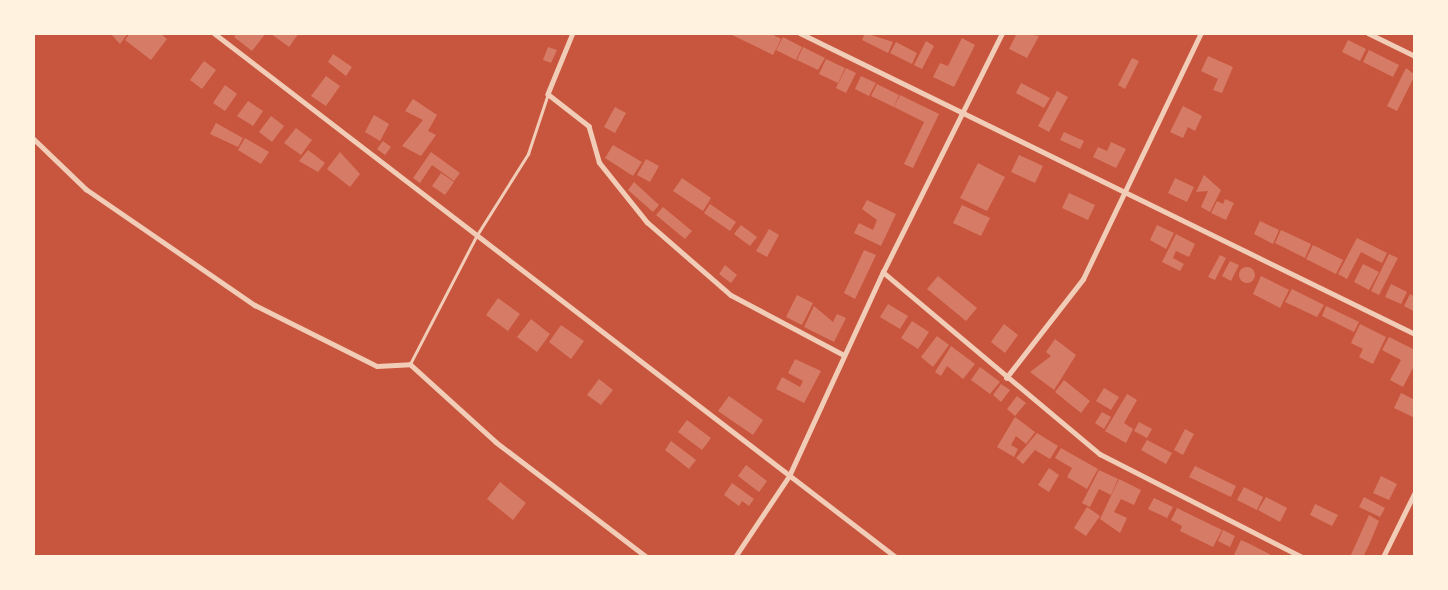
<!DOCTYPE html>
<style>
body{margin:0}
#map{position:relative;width:1448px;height:590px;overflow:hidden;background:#c8553d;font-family:Lato,sans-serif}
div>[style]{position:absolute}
.building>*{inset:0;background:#d67c66}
.round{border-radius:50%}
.service>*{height:2.5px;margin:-1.25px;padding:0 1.25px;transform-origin:1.25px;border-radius:1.25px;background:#f1ccb7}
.minor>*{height:4.5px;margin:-2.25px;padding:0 2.25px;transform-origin:2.25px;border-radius:2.25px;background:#f1ccb7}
span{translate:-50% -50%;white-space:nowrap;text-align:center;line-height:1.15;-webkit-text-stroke:7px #fff3e0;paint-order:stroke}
.frame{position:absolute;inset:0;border:35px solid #fff3e0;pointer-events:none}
</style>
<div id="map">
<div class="building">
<div style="clip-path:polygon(110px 33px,128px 33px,120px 44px)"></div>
<div style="clip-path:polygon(130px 33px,160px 33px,167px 39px,151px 60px,125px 40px)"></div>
<div style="clip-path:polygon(237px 33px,266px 33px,252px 51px,234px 37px)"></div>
<div style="clip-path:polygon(270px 33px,299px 33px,289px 47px)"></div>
<div style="clip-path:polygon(728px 33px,770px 33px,781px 39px,773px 55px)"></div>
<div style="clip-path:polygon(865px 33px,893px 42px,888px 53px,862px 40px)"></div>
<div style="clip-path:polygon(1017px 33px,1039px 36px,1027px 58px,1009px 49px)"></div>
<div style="clip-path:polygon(783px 37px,802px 47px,796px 60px,776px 50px)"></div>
<div style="clip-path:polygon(962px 38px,975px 45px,954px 87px,933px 77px,940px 63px,948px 66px)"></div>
<div style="clip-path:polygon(1348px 40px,1366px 49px,1360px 61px,1342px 52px)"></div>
<div style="clip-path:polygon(926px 41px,934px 46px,922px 69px,914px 65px)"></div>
<div style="clip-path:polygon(896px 42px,917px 53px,912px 64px,890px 53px)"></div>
<div style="clip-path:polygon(548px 47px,557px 50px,551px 63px,543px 60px)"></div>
<div style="clip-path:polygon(803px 47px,825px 58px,818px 70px,797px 60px)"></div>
<div style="clip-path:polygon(1369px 50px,1399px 65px,1393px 77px,1363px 62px)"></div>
<div style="clip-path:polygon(333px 54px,352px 67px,346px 76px,328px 62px)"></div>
<div style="clip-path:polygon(1208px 56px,1233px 67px,1222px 93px,1213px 90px,1218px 79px,1201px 71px)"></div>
<div style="clip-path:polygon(1132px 58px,1139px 61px,1125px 89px,1118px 85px)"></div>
<div style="clip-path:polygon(826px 59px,845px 68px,838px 83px,819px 74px)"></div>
<div style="clip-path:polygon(204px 61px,216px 70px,202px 89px,190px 80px)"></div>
<div style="clip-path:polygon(846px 68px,856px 73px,846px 93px,836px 88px)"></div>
<div style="clip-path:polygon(1406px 68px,1415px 75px,1397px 111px,1387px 106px)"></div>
<div style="clip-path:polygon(326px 76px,340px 86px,326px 106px,311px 96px)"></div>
<div style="clip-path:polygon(861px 76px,876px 83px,869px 96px,855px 89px)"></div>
<div style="clip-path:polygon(1021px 83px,1050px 98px,1044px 108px,1016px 93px)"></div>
<div style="clip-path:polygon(877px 84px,899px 95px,894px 107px,871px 96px)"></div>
<div style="clip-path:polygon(225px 85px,237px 94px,225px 111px,213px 103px)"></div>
<div style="clip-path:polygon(1057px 91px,1068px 97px,1049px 132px,1038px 126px)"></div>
<div style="clip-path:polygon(900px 95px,939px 114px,913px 168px,904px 164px,924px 122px,894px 107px)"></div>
<div style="clip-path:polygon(413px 99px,437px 115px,428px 131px,436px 135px,421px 156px,402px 146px,423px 120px,405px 111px)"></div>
<div style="clip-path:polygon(248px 101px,263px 111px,253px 126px,237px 116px)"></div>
<div style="clip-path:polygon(1183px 106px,1202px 116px,1195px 131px,1188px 127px,1183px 138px,1170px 132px)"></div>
<div style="clip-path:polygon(615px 107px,626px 113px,615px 133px,604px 127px)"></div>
<div style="clip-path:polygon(374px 115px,389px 124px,380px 141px,365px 132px)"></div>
<div style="clip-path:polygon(271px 116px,284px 126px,272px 142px,259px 132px)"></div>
<div style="clip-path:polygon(216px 123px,243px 138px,238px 147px,210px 134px)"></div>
<div style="clip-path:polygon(296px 128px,312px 140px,301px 155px,284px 143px)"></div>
<div style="clip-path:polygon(1064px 132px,1084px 141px,1080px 149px,1060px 140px)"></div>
<div style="clip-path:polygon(245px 138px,269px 152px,261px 164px,238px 150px)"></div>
<div style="clip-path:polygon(383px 141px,391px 147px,385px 155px,377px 149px)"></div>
<div style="clip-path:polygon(1111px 142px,1126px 149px,1116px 168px,1093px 157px,1098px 147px,1107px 151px)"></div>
<div style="clip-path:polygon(613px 145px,642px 162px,633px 176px,605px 158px)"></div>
<div style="clip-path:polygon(308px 150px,325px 163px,318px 172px,299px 161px)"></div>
<div style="clip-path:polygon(340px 152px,360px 174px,350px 187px,327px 169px)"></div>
<div style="clip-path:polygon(431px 152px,460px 173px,454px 181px,432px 165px,420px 183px,413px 178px)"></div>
<div style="clip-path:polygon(1019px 155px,1043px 166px,1035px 183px,1011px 172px)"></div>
<div style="clip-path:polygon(646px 159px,659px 166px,650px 182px,637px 175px)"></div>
<div style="clip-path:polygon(978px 163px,1005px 177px,987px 211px,960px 198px)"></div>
<div style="clip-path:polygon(441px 173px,454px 182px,445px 195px,432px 186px)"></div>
<div style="clip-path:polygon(1204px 175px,1221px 190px,1210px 212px,1201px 207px,1208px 191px,1196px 192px)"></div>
<div style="clip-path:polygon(682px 178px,711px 198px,703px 211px,673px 191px)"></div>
<div style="clip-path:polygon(1175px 178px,1194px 187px,1187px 202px,1168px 193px)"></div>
<div style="clip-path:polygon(634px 182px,659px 205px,653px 212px,628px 190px)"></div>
<div style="clip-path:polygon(1069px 193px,1095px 205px,1088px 220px,1062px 208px)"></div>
<div style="clip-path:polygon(1225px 199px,1234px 203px,1226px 220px,1211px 213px,1217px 201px,1223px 204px)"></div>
<div style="clip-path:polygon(867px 200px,896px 214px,881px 246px,854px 233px,859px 223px,873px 230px,877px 220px,862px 209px)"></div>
<div style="clip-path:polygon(710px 204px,736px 222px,730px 231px,704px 213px)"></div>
<div style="clip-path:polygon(962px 205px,990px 218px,981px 236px,953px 223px)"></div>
<div style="clip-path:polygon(663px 207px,692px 231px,685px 239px,656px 215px)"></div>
<div style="clip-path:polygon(1260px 221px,1279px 230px,1273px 244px,1254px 234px)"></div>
<div style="clip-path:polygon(741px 225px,757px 237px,750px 246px,734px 234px)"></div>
<div style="clip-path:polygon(1157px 225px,1174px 233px,1166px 249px,1150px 240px)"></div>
<div style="clip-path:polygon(769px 229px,779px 235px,767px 257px,756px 251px)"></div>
<div style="clip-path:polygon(1281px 230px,1311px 244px,1305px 258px,1275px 243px)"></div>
<div style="clip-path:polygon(1176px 234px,1195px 244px,1189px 257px,1176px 251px,1173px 258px,1184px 264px,1180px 271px,1162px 262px)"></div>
<div style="clip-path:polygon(1357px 238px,1387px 253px,1382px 263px,1361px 252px,1347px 279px,1338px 274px)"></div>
<div style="clip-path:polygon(1313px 245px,1343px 260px,1336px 274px,1306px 259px)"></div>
<div style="clip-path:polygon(864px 250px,876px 255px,855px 299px,844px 293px)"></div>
<div style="clip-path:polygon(1389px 254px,1398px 258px,1379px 295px,1371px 291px)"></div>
<div style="clip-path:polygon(1220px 255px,1226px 258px,1215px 280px,1208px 277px)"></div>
<div style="clip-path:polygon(1230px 261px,1239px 265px,1231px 281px,1222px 276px)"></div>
<div style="clip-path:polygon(1363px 264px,1379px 272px,1369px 290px,1354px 282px)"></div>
<div style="clip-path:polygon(725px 265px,737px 275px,731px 283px,719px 274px)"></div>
<div class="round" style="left:1239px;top:267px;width:16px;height:16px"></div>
<div style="clip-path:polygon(938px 276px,977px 308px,966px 321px,927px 289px)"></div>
<div style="clip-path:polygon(1261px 276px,1289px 290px,1280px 308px,1253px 294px)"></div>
<div style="clip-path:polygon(1391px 284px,1407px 292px,1401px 304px,1385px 297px)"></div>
<div style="clip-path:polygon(1292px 289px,1324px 305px,1317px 317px,1285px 302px)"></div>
<div style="clip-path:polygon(1410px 294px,1415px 297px,1415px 312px,1404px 306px)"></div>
<div style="clip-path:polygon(797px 295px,813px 303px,802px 325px,786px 317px)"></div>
<div style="clip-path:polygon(498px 298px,520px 314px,508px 331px,486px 315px)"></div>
<div style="clip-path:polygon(888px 304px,908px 316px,900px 329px,880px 317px)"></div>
<div style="clip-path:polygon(814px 306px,833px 322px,837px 314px,846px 318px,834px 342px,804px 327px)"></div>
<div style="clip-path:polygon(1326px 306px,1359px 322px,1354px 332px,1322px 316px)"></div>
<div style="clip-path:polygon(531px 319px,550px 334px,537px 352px,517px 337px)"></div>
<div style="clip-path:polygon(912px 321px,929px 332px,918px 349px,901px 338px)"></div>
<div style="clip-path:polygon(1004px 324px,1018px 335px,1005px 353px,991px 342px)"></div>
<div style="clip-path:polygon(1360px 324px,1386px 337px,1373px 364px,1359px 357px,1363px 349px,1351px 343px)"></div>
<div style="clip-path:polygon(561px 325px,584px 341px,571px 359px,549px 342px)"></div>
<div style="clip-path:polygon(937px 336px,949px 345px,933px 367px,921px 357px)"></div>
<div style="clip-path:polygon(1389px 337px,1415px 350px,1415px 364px,1403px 387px,1390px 380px,1401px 360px,1382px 350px)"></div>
<div style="clip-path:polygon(1055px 339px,1076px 355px,1054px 390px,1030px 372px,1051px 356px,1046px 352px)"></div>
<div style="clip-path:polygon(951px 346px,975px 364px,963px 379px,947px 366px,941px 376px,935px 372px)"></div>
<div style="clip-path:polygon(795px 359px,821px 371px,804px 403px,776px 389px,782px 377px,800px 387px,803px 381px,788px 373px)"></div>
<div style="clip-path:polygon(980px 367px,1000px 382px,990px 394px,971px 380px)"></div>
<div style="clip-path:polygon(599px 379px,613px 390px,601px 405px,587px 395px)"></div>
<div style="clip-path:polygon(1064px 380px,1090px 401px,1081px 413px,1055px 392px)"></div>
<div style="clip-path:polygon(1001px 384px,1010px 390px,1001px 402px,993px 395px)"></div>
<div style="clip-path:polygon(1104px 388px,1119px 397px,1111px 410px,1096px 401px)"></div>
<div style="clip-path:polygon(1401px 393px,1415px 400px,1415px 418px,1394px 408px)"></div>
<div style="clip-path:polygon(1127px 394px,1137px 400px,1124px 423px,1133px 429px,1126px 443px,1105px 431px)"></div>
<div style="clip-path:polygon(729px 396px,763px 420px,753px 435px,718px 411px)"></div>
<div style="clip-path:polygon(1017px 396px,1026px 403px,1015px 416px,1007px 409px)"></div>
<div style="clip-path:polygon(1102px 412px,1111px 417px,1104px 429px,1095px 423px)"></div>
<div style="clip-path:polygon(1015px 417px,1035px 432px,1026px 444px,1016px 436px,1011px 445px,1018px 449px,1014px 457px,997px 447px)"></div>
<div style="clip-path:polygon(687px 420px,711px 438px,702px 450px,678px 432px)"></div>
<div style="clip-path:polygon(1139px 422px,1152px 429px,1147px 438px,1134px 431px)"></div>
<div style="clip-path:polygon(1185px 429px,1194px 434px,1183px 455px,1174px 450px)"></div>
<div style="clip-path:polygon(1037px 433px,1058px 446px,1050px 459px,1035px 450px,1023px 464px,1016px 458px)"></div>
<div style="clip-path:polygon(1147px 440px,1172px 453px,1166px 464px,1141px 450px)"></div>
<div style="clip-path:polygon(671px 441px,696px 460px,689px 469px,665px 450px)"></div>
<div style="clip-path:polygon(1061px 448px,1098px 469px,1087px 489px,1067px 477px,1072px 468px,1055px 458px)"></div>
<div style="clip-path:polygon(746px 465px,767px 481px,759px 492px,738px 476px)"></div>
<div style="clip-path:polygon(1195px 466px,1236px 486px,1231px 497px,1189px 477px)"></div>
<div style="clip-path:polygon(1049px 468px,1059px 475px,1049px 492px,1038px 485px)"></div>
<div style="clip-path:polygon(1099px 470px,1118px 479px,1111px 495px,1099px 489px,1090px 507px,1082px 503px)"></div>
<div style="clip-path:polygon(1381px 476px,1397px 484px,1389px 500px,1373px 493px)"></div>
<div style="clip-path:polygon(1119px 479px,1141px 490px,1134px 505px,1121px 499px,1114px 512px,1127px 518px,1120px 533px,1100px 519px)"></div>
<div style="clip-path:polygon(500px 482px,526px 503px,513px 520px,487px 499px)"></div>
<div style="clip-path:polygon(732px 483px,754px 499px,749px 506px,742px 501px,739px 506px,724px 495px)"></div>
<div style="clip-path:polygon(1244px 487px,1263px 497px,1257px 510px,1237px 500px)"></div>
<div style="clip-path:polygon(1266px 497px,1287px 508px,1280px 522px,1258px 510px)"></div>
<div style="clip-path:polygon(1364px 497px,1385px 508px,1380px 517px,1359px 507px)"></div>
<div style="clip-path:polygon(1154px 498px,1173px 507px,1167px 518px,1148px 509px)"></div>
<div style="clip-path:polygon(1315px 504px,1338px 515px,1332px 526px,1310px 515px)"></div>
<div style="clip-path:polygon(1087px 507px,1100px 516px,1086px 536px,1074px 528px)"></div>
<div style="clip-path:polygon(1177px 508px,1222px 530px,1213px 547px,1180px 531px,1182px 526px,1171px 520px)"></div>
<div style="clip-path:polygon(1369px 515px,1379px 521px,1369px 545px,1363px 557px,1350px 557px)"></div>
<div style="clip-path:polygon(1223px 530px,1235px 536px,1230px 547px,1218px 541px)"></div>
<div style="clip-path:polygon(1241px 540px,1252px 545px,1275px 557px,1233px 557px)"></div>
</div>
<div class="service">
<div style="left:410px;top:364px;width:145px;rotate:-62.6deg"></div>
<div style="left:477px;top:235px;width:96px;rotate:-57.8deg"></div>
<div style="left:528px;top:154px;width:63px;rotate:-71.6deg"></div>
</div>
<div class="minor">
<div style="left:214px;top:33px;width:860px;rotate:37.54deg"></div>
<div style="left:573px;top:33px;width:66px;rotate:112.3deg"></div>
<div style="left:548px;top:94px;width:52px;rotate:38deg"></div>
<div style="left:589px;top:126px;width:37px;rotate:74deg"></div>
<div style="left:599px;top:162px;width:77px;rotate:51.3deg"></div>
<div style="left:647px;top:222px;width:111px;rotate:41deg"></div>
<div style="left:731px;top:295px;width:128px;rotate:28deg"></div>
<div style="left:800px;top:33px;width:685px;rotate:26.08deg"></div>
<div style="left:1368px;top:33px;width:52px;rotate:26.1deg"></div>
<div style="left:33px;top:138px;width:74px;rotate:43.9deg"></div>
<div style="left:86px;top:189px;width:205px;rotate:34.5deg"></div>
<div style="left:255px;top:305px;width:136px;rotate:26.6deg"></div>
<div style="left:377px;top:366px;width:33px;rotate:-3deg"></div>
<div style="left:410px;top:364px;width:116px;rotate:42.2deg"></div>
<div style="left:496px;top:442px;width:190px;rotate:37.3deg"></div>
<div style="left:883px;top:272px;width:283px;rotate:40deg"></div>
<div style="left:1100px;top:454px;width:227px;rotate:27deg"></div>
<div style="left:1006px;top:378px;width:125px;rotate:-52.1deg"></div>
<div style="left:1083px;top:279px;width:273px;rotate:-64.4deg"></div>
<div style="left:735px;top:557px;width:97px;rotate:-56.3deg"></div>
<div style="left:789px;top:476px;width:225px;rotate:-65.3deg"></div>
<div style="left:883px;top:272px;width:267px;rotate:-63.5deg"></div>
<div style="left:1383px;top:557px;width:72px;rotate:-63.8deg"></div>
</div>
<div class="frame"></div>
</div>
